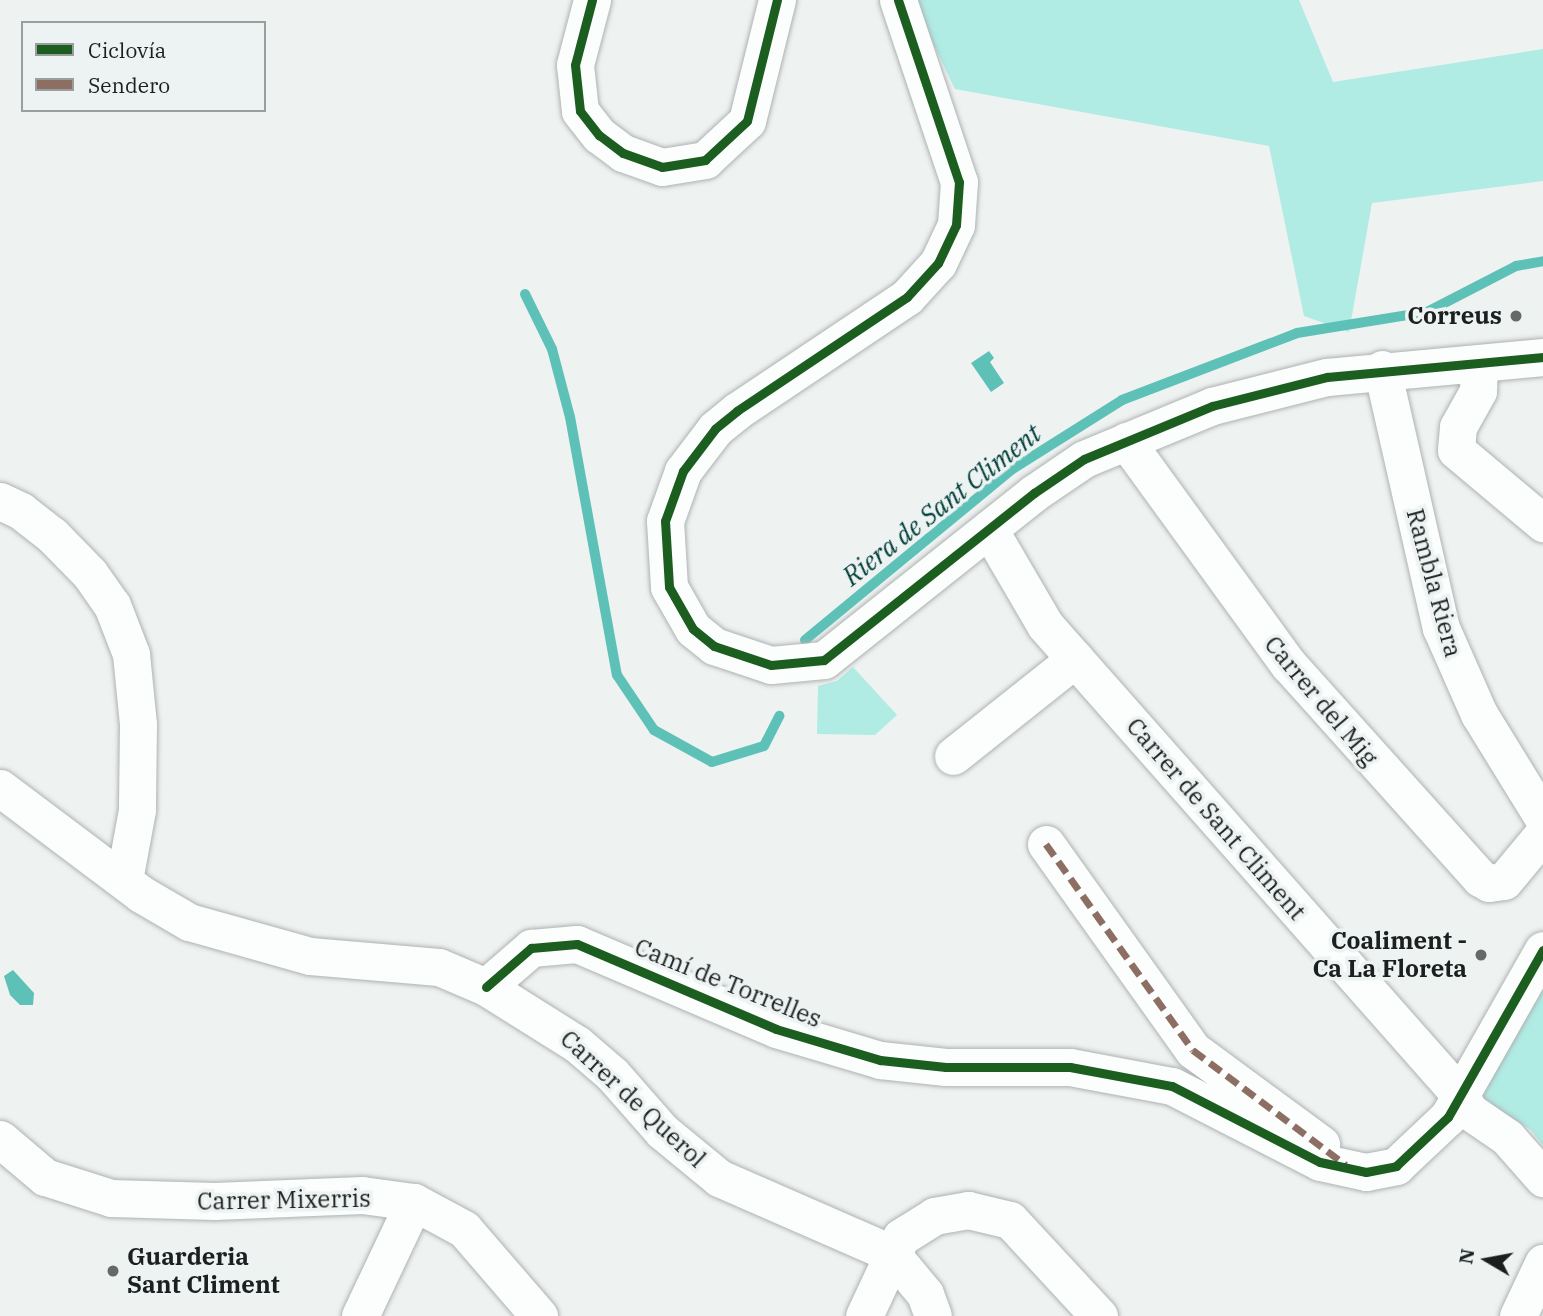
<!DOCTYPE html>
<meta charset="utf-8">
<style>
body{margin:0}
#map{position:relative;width:1543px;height:1316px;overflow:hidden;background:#eef2f1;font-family:"IBM Plex Serif",serif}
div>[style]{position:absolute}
.green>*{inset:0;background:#b0ebe4}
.water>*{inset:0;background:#5ec1b8}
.stream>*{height:10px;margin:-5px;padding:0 5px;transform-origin:5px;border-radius:5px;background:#5ec1b8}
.roads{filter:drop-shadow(0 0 2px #afb2b2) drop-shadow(0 0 2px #afb2b2)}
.minor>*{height:37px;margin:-18.5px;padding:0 18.5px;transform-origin:18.5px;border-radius:18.5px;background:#fcfdfd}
.quiet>*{height:7px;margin-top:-3.5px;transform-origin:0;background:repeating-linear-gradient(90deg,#8d6e63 0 14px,transparent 0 21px)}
.cycleway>*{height:9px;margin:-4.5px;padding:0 4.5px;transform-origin:4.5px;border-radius:4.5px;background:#1b5e20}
.dots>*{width:19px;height:19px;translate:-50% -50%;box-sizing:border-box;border:4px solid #edf3f2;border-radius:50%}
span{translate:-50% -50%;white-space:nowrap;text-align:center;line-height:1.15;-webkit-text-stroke:7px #edf3f2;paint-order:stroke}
.poi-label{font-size:24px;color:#1d1f1f;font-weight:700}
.right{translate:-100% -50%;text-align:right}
.left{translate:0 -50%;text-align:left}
.street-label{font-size:24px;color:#1d1f1f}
.water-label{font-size:26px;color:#003d37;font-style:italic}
.legend{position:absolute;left:21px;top:21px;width:245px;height:91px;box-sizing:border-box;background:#edf3f2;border:2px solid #9a9e9e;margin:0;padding:9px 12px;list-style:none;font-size:21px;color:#1d1f1f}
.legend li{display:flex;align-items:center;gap:14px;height:35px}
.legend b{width:35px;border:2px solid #9a9e9e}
.north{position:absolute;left:1452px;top:1225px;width:70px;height:70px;-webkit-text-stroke:5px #edf3f2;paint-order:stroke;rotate:280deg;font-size:19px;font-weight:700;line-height:28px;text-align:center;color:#1d1f1f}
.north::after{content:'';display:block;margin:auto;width:24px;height:32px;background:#1d1f1f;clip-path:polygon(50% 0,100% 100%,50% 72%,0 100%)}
</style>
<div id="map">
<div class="green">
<div style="clip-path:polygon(912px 0,1299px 0,1333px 82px,1543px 49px,1543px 181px,1372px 203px,1349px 332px,1304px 316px,1269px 146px,955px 89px)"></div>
<div style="clip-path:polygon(853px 667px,897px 715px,875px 735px,817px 734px,818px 686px,837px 681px)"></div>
<div style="clip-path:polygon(1543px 986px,1543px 1146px,1531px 1130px,1478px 1098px)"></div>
</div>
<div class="water">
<div style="clip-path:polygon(989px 351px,994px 358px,990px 362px,1004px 383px,991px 392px,971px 363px)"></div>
<div style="clip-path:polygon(13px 970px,34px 993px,33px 1005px,20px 1005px,10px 995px,4px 976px)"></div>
</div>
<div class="stream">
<div style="left:525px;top:294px;width:61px;rotate:63.9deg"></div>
<div style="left:552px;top:349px;width:70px;rotate:75.2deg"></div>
<div style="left:570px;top:417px;width:262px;rotate:79.7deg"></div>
<div style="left:617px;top:675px;width:66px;rotate:56.1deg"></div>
<div style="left:654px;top:730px;width:66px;rotate:28.9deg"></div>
<div style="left:712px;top:762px;width:54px;rotate:-17.1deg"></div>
<div style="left:764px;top:746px;width:34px;rotate:-63deg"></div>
<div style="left:805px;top:640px;width:267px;rotate:-39.5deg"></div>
<div style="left:1011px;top:470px;width:131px;rotate:-32.2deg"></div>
<div style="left:1122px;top:400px;width:187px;rotate:-20.9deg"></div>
<div style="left:1297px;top:333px;width:132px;rotate:-9.2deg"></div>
<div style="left:1427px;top:312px;width:100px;rotate:-27.3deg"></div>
<div style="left:1516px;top:266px;width:27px;rotate:-10deg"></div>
</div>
<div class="roads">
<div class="minor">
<div style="left:592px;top:0;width:67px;rotate:104.7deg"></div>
<div style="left:575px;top:65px;width:46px;rotate:83.8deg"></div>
<div style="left:580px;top:111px;width:31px;rotate:52deg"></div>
<div style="left:599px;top:135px;width:30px;rotate:37deg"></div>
<div style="left:623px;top:153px;width:41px;rotate:19.7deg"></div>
<div style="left:662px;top:167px;width:44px;rotate:-9.2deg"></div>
<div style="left:705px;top:160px;width:57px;rotate:-42.9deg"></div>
<div style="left:747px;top:121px;width:125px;rotate:-76.1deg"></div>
<div style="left:898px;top:0;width:192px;rotate:71.5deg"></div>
<div style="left:959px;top:182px;width:43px;rotate:94deg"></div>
<div style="left:956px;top:225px;width:42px;rotate:115.3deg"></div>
<div style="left:938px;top:263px;width:46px;rotate:132.4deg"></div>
<div style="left:907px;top:297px;width:205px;rotate:146.2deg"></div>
<div style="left:737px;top:411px;width:28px;rotate:141deg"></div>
<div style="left:715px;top:429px;width:53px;rotate:127.3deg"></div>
<div style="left:683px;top:471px;width:53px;rotate:109.8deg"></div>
<div style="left:665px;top:521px;width:66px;rotate:86.5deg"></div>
<div style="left:669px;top:587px;width:48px;rotate:60.3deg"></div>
<div style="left:693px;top:629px;width:27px;rotate:39deg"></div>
<div style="left:714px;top:646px;width:60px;rotate:18.4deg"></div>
<div style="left:771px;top:665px;width:53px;rotate:-5.4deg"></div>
<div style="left:824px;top:660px;width:268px;rotate:-38.5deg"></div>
<div style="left:1034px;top:493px;width:60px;rotate:-34.2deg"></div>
<div style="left:1084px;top:459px;width:139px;rotate:-22.5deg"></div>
<div style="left:1212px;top:406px;width:119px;rotate:-14.2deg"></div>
<div style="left:1327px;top:377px;width:217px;rotate:-5.3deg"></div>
<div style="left:1479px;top:363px;width:28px;rotate:92deg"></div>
<div style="left:1478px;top:391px;width:41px;rotate:119.1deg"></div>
<div style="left:1458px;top:427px;width:23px;rotate:95deg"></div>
<div style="left:1456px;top:450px;width:114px;rotate:40deg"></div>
<div style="left:1382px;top:369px;width:266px;rotate:77.2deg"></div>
<div style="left:1441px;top:628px;width:94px;rotate:66.2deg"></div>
<div style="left:1479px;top:714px;width:122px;rotate:58.4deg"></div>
<div style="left:1126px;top:441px;width:277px;rotate:54deg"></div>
<div style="left:1289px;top:665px;width:286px;rotate:48.1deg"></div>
<div style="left:1480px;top:878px;width:10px;rotate:29deg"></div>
<div style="left:1489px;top:883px;width:15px;rotate:-8deg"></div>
<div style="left:1504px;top:881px;width:61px;rotate:-50.3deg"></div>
<div style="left:0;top:501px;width:23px;rotate:25deg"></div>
<div style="left:21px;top:511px;width:39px;rotate:38deg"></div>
<div style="left:52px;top:535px;width:54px;rotate:45.7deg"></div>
<div style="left:90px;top:574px;width:38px;rotate:55deg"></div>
<div style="left:112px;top:605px;width:53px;rotate:68.8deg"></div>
<div style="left:131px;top:654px;width:70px;rotate:84.3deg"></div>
<div style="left:138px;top:724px;width:86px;rotate:90.7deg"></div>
<div style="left:137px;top:810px;width:71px;rotate:100.5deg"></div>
<div style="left:989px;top:529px;width:111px;rotate:59.7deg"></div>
<div style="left:1045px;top:625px;width:628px;rotate:48.55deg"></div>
<div style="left:1461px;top:1096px;width:17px;rotate:62deg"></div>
<div style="left:1469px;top:1111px;width:46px;rotate:34.4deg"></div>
<div style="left:1507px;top:1137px;width:55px;rotate:48.7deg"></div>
<div style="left:953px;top:756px;width:156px;rotate:-38.5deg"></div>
<div style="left:0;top:788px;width:176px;rotate:36.9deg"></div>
<div style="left:141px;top:894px;width:56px;rotate:30.3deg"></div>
<div style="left:189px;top:922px;width:126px;rotate:15.7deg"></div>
<div style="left:310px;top:956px;width:129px;rotate:4.9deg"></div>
<div style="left:439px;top:967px;width:51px;rotate:23.1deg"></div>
<div style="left:486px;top:987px;width:107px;rotate:32.1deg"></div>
<div style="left:577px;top:1044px;width:46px;rotate:40.6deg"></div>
<div style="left:612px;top:1074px;width:76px;rotate:48.7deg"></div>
<div style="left:662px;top:1131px;width:74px;rotate:39.5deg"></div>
<div style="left:719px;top:1178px;width:188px;rotate:23.6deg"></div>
<div style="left:891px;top:1253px;width:53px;rotate:50.3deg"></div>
<div style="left:925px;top:1294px;width:23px;rotate:70deg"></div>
<div style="left:1046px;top:844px;width:253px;rotate:54.5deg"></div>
<div style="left:1193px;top:1050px;width:159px;rotate:36.3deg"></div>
<div style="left:486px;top:987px;width:60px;rotate:-40.9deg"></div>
<div style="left:531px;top:948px;width:46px;rotate:-5deg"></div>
<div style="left:577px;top:944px;width:216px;rotate:23.1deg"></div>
<div style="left:776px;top:1029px;width:109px;rotate:16.6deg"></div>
<div style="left:880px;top:1060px;width:66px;rotate:6.1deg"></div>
<div style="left:946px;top:1067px;width:124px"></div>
<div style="left:1070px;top:1067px;width:104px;rotate:10.6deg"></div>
<div style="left:1172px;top:1086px;width:166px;rotate:27.2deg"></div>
<div style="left:1320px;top:1162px;width:47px;rotate:12.3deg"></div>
<div style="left:1366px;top:1172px;width:31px;rotate:-11deg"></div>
<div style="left:1396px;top:1166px;width:71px;rotate:-43.3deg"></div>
<div style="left:1448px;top:1117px;width:192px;rotate:-60.4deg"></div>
<div style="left:0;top:1139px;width:59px;rotate:40.2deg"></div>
<div style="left:45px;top:1177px;width:69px;rotate:17.7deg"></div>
<div style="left:111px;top:1198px;width:103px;rotate:1.7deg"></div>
<div style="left:214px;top:1201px;width:148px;rotate:-2.3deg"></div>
<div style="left:362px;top:1195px;width:52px;rotate:7.7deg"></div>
<div style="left:414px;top:1202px;width:57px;rotate:28.4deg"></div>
<div style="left:464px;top:1229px;width:115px;rotate:49.2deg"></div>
<div style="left:360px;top:1316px;width:126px;rotate:-64.7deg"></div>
<div style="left:864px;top:1316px;width:87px;rotate:-64.9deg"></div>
<div style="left:901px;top:1237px;width:39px;rotate:-32deg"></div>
<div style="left:934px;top:1216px;width:35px;rotate:-10deg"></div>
<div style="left:968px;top:1210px;width:43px;rotate:13.4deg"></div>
<div style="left:1010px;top:1220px;width:131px;rotate:47.2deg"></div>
<div style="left:1518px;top:1316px;width:59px;rotate:-64.7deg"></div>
</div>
</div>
<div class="quiet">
<div style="left:1046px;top:844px;width:253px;rotate:54.5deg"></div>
<div style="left:1193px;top:1050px;width:191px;rotate:36.9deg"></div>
</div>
<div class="cycleway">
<div style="left:592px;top:0;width:67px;rotate:104.7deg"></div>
<div style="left:575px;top:65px;width:46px;rotate:83.8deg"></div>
<div style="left:580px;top:111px;width:31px;rotate:52deg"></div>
<div style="left:599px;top:135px;width:30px;rotate:37deg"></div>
<div style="left:623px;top:153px;width:41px;rotate:19.7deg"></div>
<div style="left:662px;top:167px;width:44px;rotate:-9.2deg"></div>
<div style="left:705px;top:160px;width:57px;rotate:-42.9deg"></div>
<div style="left:747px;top:121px;width:125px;rotate:-76.1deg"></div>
<div style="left:898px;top:0;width:192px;rotate:71.5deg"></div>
<div style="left:959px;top:182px;width:43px;rotate:94deg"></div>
<div style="left:956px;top:225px;width:42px;rotate:115.3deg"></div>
<div style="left:938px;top:263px;width:46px;rotate:132.4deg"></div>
<div style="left:907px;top:297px;width:205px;rotate:146.2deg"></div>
<div style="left:737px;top:411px;width:28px;rotate:141deg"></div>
<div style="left:715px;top:429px;width:53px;rotate:127.3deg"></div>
<div style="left:683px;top:471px;width:53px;rotate:109.8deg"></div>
<div style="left:665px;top:521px;width:66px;rotate:86.5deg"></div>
<div style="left:669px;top:587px;width:48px;rotate:60.3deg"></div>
<div style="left:693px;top:629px;width:27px;rotate:39deg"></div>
<div style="left:714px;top:646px;width:60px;rotate:18.4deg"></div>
<div style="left:771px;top:665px;width:53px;rotate:-5.4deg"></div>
<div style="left:824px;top:660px;width:268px;rotate:-38.5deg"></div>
<div style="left:1034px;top:493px;width:60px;rotate:-34.2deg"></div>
<div style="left:1084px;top:459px;width:139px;rotate:-22.5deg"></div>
<div style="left:1212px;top:406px;width:119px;rotate:-14.2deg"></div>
<div style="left:1327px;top:377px;width:217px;rotate:-5.3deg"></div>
<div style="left:486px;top:987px;width:60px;rotate:-40.9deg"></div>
<div style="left:531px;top:948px;width:46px;rotate:-5deg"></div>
<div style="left:577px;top:944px;width:216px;rotate:23.1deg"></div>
<div style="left:776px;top:1029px;width:109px;rotate:16.6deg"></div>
<div style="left:880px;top:1060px;width:66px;rotate:6.1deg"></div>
<div style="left:946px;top:1067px;width:124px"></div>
<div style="left:1070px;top:1067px;width:104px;rotate:10.6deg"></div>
<div style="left:1172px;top:1086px;width:166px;rotate:27.2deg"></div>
<div style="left:1320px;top:1162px;width:47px;rotate:12.3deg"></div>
<div style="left:1366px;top:1172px;width:31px;rotate:-11deg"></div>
<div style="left:1396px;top:1166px;width:71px;rotate:-43.3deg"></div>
<div style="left:1448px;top:1117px;width:192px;rotate:-60.4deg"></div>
</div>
<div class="dots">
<div style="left:1516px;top:316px;background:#666968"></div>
<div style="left:1481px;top:955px;background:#666968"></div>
<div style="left:113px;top:1271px;background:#666968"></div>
</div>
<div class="poi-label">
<span class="right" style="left:1502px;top:316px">Correus</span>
<span class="right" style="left:1467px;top:955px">Coaliment -<br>Ca La Floreta</span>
<span class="left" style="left:127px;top:1271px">Guarderia<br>Sant Climent</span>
</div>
<div class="street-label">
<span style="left:1434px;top:583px;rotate:75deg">Rambla Riera</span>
<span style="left:1321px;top:701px;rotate:50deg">Carrer del Mig</span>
<span style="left:1216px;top:819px;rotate:49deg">Carrer de Sant Climent</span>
<span style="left:728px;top:983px;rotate:22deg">Camí de Torrelles</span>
<span style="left:633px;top:1099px;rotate:43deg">Carrer de Querol</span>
<span style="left:284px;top:1200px;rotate:-1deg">Carrer Mixerris</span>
</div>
<div class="water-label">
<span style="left:942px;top:505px;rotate:-38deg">Riera de Sant Climent</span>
</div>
<ul class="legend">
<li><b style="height:9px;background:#1b5e20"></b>Ciclovía</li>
<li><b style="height:9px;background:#8d6e63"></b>Sendero</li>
</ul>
<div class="north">N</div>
</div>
